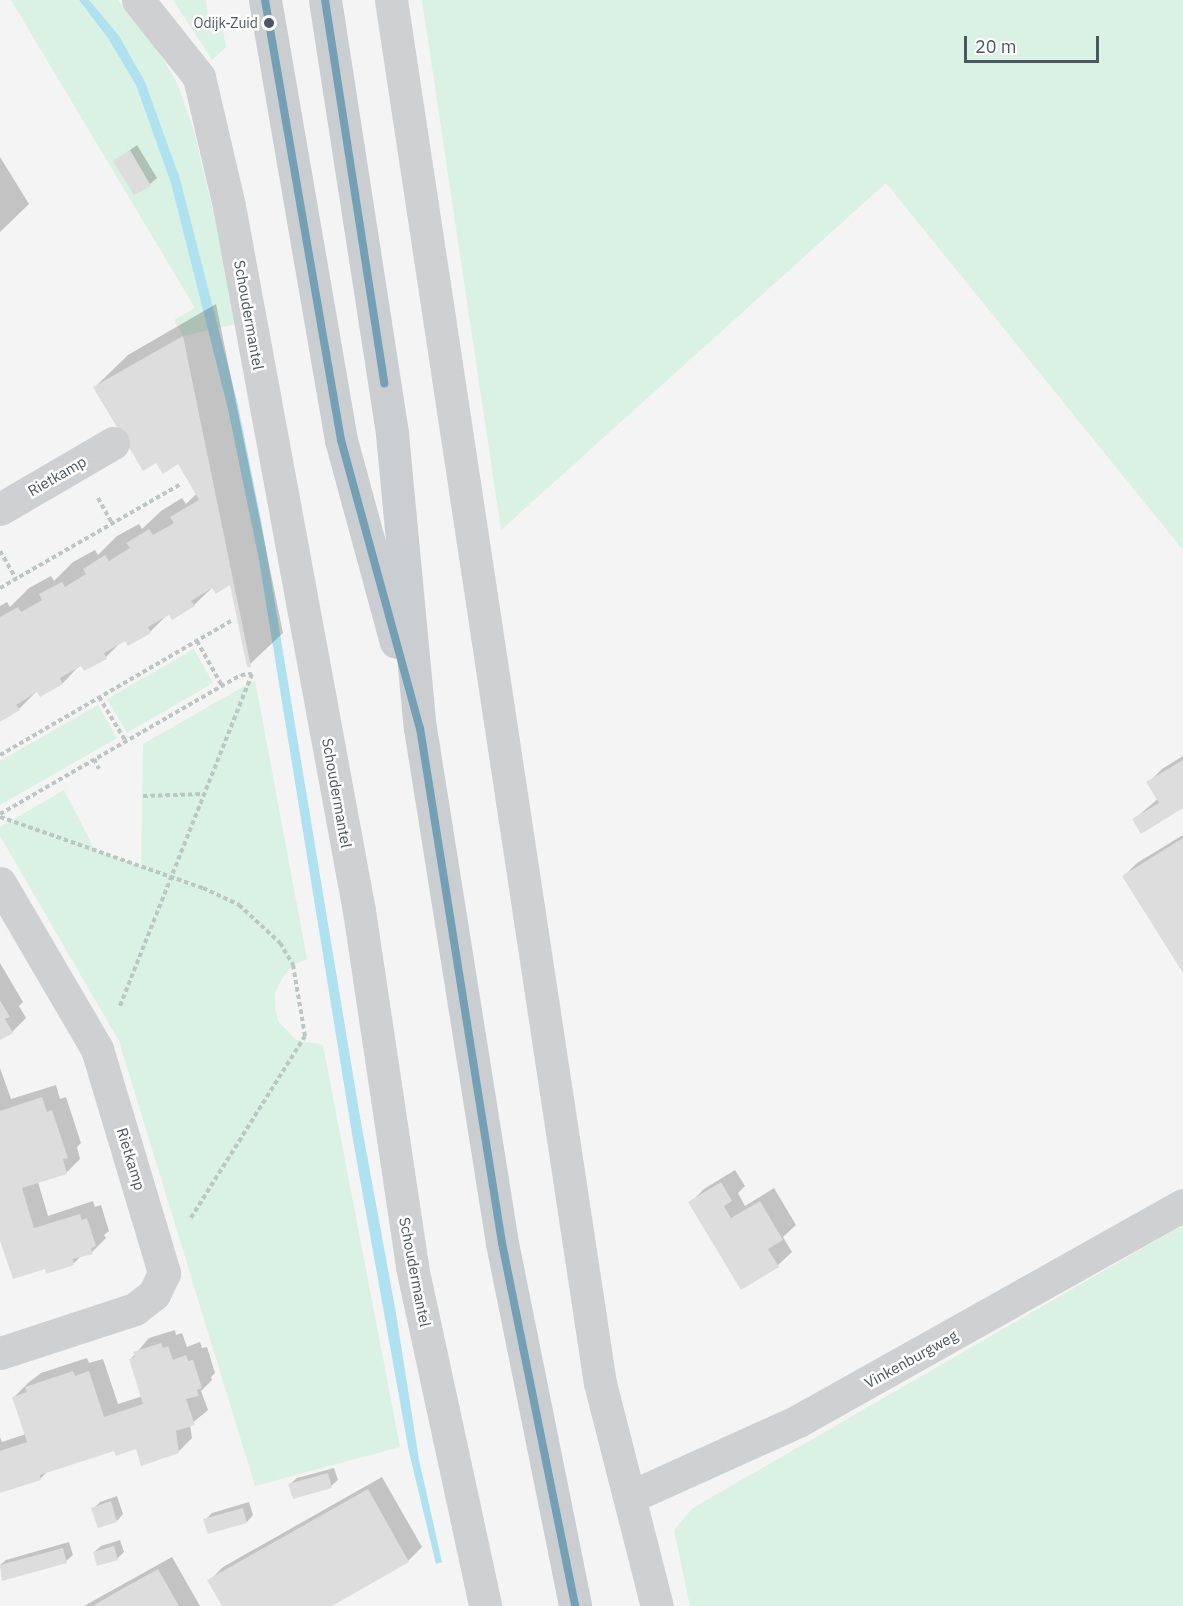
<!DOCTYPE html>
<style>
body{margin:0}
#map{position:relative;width:1183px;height:1606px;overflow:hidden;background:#f4f4f4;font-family:"IBM Plex Sans",sans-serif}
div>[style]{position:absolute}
.green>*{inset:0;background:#d9f2e3}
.water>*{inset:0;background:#aee2f0}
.shadow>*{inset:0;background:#0003}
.building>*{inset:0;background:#ddddde}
.path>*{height:4px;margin-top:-2px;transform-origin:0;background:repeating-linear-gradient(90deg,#bcc7c4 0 4.5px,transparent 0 7.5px)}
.minor>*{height:33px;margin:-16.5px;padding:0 16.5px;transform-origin:16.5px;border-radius:16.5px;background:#ced0d2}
.major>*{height:33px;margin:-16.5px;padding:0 16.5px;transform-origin:16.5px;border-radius:16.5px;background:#caced1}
.bus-1>*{height:8px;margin:-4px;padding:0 4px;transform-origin:4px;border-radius:4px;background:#74a0b6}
.dots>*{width:16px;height:16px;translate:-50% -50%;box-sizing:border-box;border:3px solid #fff;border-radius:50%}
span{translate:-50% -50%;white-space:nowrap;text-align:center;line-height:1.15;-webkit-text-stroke:5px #fff;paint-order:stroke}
.bus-label{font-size:14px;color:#4a5661}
.right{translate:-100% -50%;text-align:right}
.street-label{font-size:15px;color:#4a5661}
.scale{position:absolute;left:964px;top:36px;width:135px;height:27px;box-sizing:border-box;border:3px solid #4a5661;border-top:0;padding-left:8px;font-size:18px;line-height:21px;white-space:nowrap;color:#4a5661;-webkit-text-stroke:4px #fff;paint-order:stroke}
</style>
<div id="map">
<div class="green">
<div style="clip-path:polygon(11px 0,118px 0,159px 52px,178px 85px,193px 128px,240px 323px,183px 336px,174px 320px,195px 308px)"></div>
<div style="clip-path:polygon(173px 0,206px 0,209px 23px,221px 22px,226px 47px,212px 60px)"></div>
<div style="clip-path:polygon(422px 0,1183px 0,1183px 550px,886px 183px,501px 530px)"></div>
<div style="clip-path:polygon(194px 649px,213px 683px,127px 733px,107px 699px)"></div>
<div style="clip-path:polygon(255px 680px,307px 959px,293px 965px,283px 977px,275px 993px,275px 1008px,278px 1021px,296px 1040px,323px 1045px,400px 1447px,255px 1486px,119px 1041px,0 836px,0 827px,64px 790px,95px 850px,141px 866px,143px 744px)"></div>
<div style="clip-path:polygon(98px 705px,117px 738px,0 805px,0 761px)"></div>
<div style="clip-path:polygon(1183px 1225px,1183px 1606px,690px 1606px,674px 1530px,693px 1508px)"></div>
</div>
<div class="water">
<div style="clip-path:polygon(79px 0,89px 0,119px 36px,145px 82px,180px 179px,238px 405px,262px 525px,360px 1117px,396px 1313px,419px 1460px,442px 1562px,436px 1564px,409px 1452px,353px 1140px,259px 560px,228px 409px,171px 183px,136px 85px,108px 38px)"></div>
</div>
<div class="shadow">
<div style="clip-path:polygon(137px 145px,157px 178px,150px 184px,115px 161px)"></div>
<div style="clip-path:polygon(0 157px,29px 204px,0 232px)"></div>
<div style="clip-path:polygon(216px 304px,283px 633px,248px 666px,231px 583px,213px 587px,194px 605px,172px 618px,169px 613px,150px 632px,125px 638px,106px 657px,85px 669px,81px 664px,63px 683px,41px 695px,38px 690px,19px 709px,0 720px,0 606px,7px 602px,10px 607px,29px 588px,51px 576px,54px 581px,73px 562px,95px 550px,98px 555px,117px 536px,139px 524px,142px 529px,161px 511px,182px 498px,186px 504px,197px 493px,179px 462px,95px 387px,128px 355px)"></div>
<div style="clip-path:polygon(1183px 756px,1183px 806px,1134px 819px,1158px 799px,1148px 783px,1162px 769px)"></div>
<div style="clip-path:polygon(1183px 835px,1183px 970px,1124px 876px,1137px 863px)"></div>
<div style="clip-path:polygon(0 963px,23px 1002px,19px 1006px,26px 1018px,12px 1032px,0 1038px)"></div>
<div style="clip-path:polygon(0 1068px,11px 1099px,56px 1085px,60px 1099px,66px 1097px,81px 1143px,77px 1147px,80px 1159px,66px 1173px,38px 1182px,48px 1216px,93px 1201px,95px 1207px,101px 1205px,109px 1231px,104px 1235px,106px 1238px,92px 1252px,82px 1255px,74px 1263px,46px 1267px,0 1240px)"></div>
<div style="clip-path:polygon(735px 1170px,745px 1186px,738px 1193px,745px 1206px,774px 1188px,796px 1225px,783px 1237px,792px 1252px,778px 1265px,741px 1288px,690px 1203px,704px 1189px)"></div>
<div style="clip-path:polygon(175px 1330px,176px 1335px,182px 1333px,187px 1347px,200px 1342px,202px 1348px,207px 1347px,215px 1373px,211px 1377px,212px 1380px,201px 1391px,208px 1410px,190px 1425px,192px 1438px,178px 1452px,137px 1447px,115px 1450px,48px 1471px,41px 1478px,0 1491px,0 1437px,2px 1442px,26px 1434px,14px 1397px,28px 1383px,41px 1373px,87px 1358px,89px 1363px,103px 1359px,118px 1404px,143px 1396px,131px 1359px,149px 1338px)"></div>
<div style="clip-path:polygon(334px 1468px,338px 1480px,331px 1486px,290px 1484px,297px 1478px)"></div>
<div style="clip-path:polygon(382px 1477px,422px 1547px,408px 1561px,329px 1606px,224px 1606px,209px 1581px,223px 1567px)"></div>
<div style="clip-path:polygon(117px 1496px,123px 1514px,117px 1521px,93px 1509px,100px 1502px)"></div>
<div style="clip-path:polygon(249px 1502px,253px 1515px,247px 1522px,205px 1520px,212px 1513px)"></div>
<div style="clip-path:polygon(120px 1540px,124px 1552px,117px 1559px,94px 1552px,101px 1546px)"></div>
<div style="clip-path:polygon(69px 1542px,73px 1555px,66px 1561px,3px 1579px,0 1565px,6px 1560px)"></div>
<div style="clip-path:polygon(172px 1557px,200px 1606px,84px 1606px)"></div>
</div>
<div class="building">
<div style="clip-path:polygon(130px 150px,151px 186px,134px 195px,113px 161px)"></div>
<div style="clip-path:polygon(183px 336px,251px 667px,247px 667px,230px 585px,216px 594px,212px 588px,191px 601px,195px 606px,172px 620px,169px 615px,148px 627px,151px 633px,128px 646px,125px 641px,104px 653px,107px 659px,84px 671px,81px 666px,60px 678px,63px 684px,40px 697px,37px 692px,16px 705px,20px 710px,0 722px,0 617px,18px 607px,21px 612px,42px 600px,39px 594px,62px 582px,65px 587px,86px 574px,83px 569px,105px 555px,109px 561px,130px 548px,126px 543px,149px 529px,153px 535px,174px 523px,170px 517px,199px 500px,178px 464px,163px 474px,156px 463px,143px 471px,93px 387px)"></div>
<div style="clip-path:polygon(1183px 760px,1183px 808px,1141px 834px,1132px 819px,1159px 803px,1146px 782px)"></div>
<div style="clip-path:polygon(1183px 838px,1183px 973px,1122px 876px)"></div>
<div style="clip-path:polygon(0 1000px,10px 1017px,5px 1019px,13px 1033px,0 1040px)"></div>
<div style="clip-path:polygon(42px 1097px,47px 1112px,52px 1110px,68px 1158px,63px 1159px,67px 1174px,22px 1188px,34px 1228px,80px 1214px,82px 1220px,87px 1218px,96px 1246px,91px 1248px,93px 1254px,73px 1259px,74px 1265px,46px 1274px,45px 1269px,13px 1279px,0 1241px,0 1111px)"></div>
<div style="clip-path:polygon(721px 1182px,732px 1201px,724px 1206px,731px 1218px,760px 1201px,783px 1240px,768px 1249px,779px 1267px,741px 1290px,688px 1202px)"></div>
<div style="clip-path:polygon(161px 1343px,163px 1348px,168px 1346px,173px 1360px,186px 1355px,188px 1361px,193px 1360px,202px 1388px,197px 1390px,199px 1396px,186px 1399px,195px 1425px,176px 1431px,179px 1453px,141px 1466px,136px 1449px,116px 1456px,114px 1451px,40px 1475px,41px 1480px,0 1493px,0 1451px,27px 1442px,12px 1397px,27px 1392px,25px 1387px,73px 1371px,75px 1376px,89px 1371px,104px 1417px,143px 1404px,129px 1359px,135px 1357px,133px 1352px)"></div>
<div style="clip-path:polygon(328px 1473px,332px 1488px,293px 1499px,288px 1484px)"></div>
<div style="clip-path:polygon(368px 1489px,409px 1562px,332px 1606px,222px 1606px,207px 1580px)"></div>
<div style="clip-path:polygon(111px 1501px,117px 1522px,98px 1528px,91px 1508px)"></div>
<div style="clip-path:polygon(243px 1508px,247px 1523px,208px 1534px,203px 1519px)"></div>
<div style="clip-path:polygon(114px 1546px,118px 1560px,97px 1566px,93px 1552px)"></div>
<div style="clip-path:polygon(63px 1548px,67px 1563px,2px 1581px,0 1565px)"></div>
<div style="clip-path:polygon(158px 1569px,179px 1606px,93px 1606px,113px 1594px)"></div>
</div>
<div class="path">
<div style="left:98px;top:498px;width:29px;rotate:61deg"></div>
<div style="left:0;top:551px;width:32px;rotate:60deg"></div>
<div style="left:0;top:588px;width:207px;rotate:-29.9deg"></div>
<div style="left:197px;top:641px;width:51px;rotate:60.9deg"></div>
<div style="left:99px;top:697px;width:52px;rotate:59deg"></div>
<div style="left:0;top:755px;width:267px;rotate:-30.1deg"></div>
<div style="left:94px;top:759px;width:11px;rotate:63deg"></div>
<div style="left:143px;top:796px;width:61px;rotate:-1.9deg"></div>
<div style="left:0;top:814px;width:278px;rotate:-30deg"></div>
<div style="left:241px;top:675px;width:11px;rotate:-5deg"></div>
<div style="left:252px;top:674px;width:357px;rotate:111.7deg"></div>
<div style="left:0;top:817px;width:215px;rotate:19.3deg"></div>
<div style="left:203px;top:888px;width:40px;rotate:25deg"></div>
<div style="left:239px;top:905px;width:56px;rotate:42.8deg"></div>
<div style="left:280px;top:943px;width:26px;rotate:59deg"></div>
<div style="left:293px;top:965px;width:72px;rotate:80.4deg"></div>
<div style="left:305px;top:1036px;width:215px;rotate:122.1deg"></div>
</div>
<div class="minor">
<div style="left:138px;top:0;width:98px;rotate:51.6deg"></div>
<div style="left:199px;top:77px;width:132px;rotate:76.9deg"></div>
<div style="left:229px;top:206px;width:717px;rotate:79.55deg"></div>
<div style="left:359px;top:911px;width:360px;rotate:81.5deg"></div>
<div style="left:412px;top:1267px;width:347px;rotate:77.8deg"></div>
<div style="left:391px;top:0;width:1399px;rotate:81.41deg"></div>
<div style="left:600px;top:1383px;width:230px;rotate:75.7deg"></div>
<div style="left:0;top:509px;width:131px;rotate:-30.3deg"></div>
<div style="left:0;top:883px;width:192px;rotate:59.7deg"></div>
<div style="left:97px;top:1049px;width:234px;rotate:73.3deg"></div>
<div style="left:164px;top:1273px;width:23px;rotate:115deg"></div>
<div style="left:154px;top:1294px;width:24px;rotate:142deg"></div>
<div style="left:135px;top:1309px;width:142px;rotate:161.9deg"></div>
<div style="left:630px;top:1497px;width:184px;rotate:-24.3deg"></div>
<div style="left:798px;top:1421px;width:441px;rotate:-29.3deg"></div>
</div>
<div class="major">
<div style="left:265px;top:0;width:447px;rotate:80.2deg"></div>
<div style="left:341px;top:440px;width:209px;rotate:74.8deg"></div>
<div style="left:325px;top:0;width:439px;rotate:81.2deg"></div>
<div style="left:392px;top:434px;width:295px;rotate:84.6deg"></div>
<div style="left:420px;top:728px;width:521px;rotate:80.95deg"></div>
<div style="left:502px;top:1243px;width:370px;rotate:78.6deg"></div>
</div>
<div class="bus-1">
<div style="left:265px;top:0;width:447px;rotate:80.2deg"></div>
<div style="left:341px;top:440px;width:299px;rotate:74.7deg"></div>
<div style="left:420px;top:728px;width:521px;rotate:80.95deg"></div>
<div style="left:502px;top:1243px;width:370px;rotate:78.6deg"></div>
<div style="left:325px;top:0;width:388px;rotate:81.2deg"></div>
</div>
<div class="dots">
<div style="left:269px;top:23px;background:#4a5661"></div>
</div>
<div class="bus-label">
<span class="right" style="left:258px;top:23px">Odijk-Zuid</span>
</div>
<div class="street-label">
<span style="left:249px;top:315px;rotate:80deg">Schoudermantel</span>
<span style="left:57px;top:476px;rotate:-30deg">Rietkamp</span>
<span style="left:337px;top:793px;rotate:80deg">Schoudermantel</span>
<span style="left:131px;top:1159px;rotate:73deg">Rietkamp</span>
<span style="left:415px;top:1272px;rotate:79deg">Schoudermantel</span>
<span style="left:911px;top:1359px;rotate:-29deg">Vinkenburgweg</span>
</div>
<div class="scale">20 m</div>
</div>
